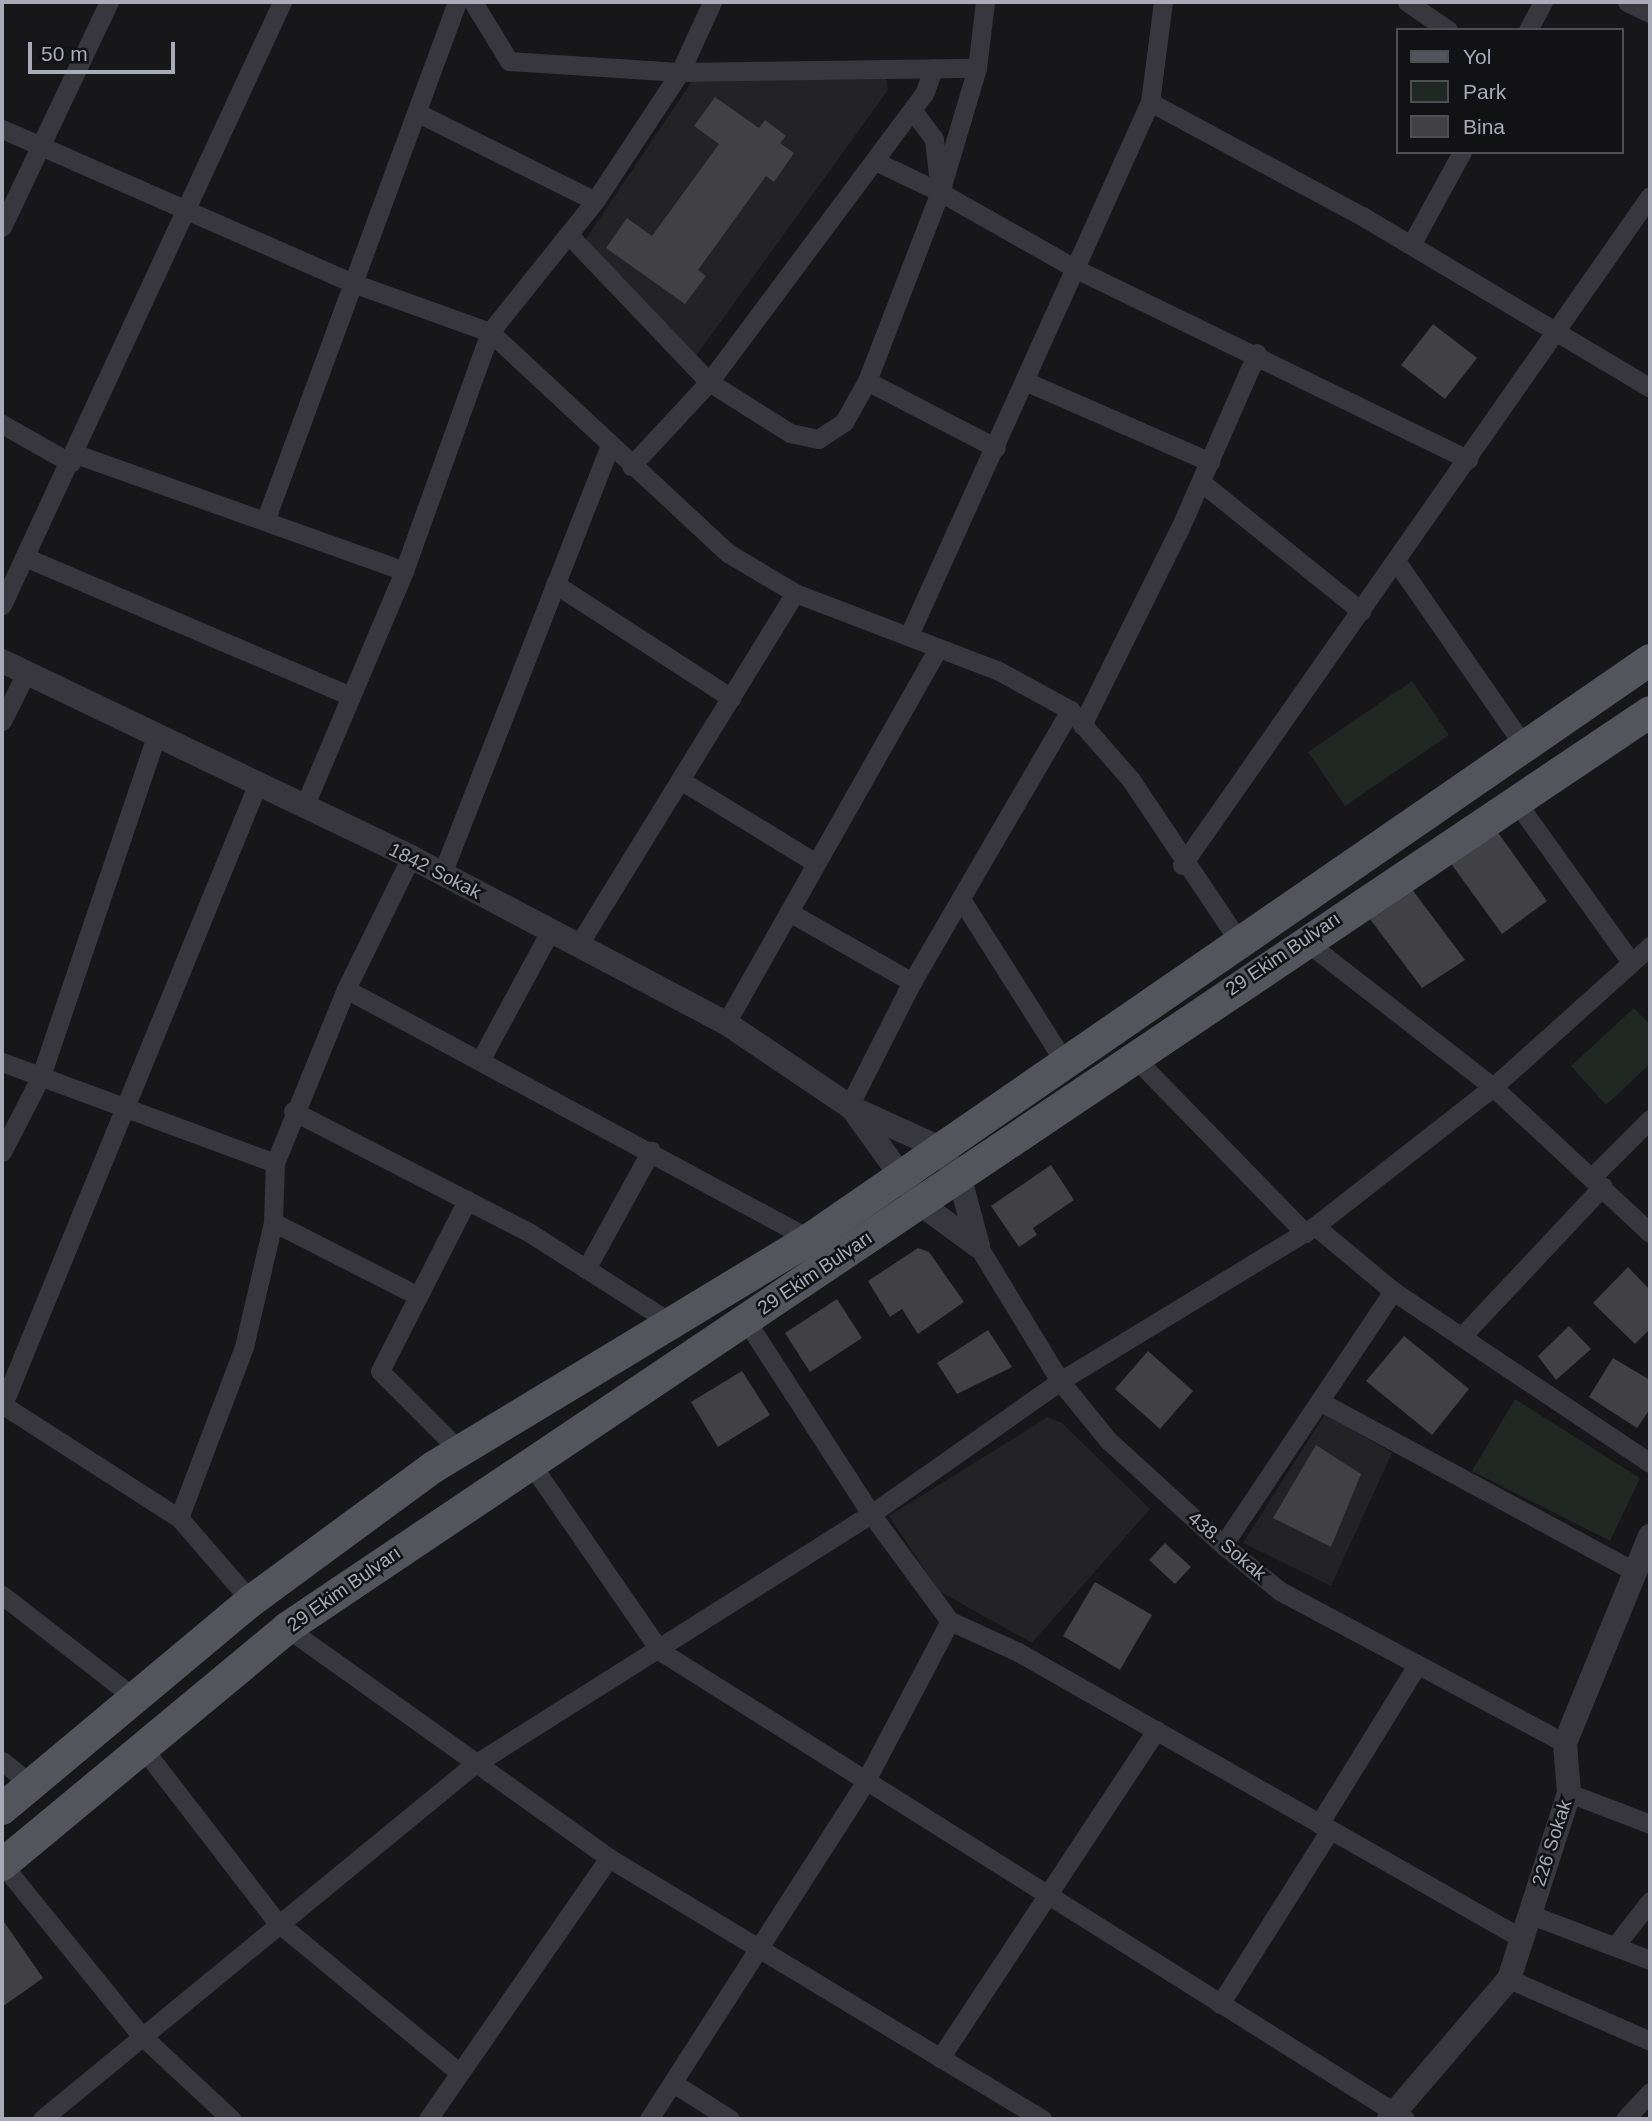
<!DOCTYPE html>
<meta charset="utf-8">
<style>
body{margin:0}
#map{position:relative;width:1652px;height:2121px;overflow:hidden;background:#171618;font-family:Helvetica,sans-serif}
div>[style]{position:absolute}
.built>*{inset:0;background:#232225}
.green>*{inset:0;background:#202823}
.building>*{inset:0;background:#414045}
.minor>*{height:19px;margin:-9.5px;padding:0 9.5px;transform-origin:9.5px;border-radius:9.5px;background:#37373d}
.tertiary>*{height:24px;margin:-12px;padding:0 12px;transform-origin:12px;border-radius:12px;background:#37373d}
.primary>*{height:32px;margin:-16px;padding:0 16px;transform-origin:16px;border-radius:16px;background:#54545c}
span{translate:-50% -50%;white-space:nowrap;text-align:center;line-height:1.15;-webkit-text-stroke:5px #121113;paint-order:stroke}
.street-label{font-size:19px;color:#a9abb8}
.frame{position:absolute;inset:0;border:4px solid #a9abb8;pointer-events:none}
.legend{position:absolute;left:1396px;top:28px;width:228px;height:126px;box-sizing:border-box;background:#121113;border:2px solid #4e4f55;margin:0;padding:9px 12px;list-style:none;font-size:21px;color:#a9abb8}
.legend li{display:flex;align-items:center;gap:14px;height:35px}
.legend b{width:35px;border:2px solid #4e4f55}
.scale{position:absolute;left:28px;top:42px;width:147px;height:32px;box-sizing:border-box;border:4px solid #a9abb8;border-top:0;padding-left:9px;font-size:21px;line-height:24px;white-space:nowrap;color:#a9abb8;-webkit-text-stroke:5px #121113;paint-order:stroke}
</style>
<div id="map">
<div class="built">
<div style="clip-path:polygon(886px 79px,888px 90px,696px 356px,585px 240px,692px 81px)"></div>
<div style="clip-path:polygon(1325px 1414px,1392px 1453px,1331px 1586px,1243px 1543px)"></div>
<div style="clip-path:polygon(1048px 1417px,1062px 1423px,1150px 1509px,1032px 1643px,939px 1591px,889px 1516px)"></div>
</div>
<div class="green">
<div style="clip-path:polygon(1412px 681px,1449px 735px,1345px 806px,1308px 752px)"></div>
<div style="clip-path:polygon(1634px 1008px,1650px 1025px,1650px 1064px,1606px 1105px,1571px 1066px)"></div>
<div style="clip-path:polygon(1515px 1399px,1640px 1478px,1610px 1541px,1472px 1471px)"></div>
</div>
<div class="building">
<div style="clip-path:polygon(715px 97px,759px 128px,765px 120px,786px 136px,780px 143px,794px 153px,774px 182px,766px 176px,698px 270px,706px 276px,685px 304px,606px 248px,627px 218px,652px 236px,719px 144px,694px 126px)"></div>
<div style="clip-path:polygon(1433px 324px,1477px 358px,1445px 399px,1401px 365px)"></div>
<div style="clip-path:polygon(1494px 827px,1547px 901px,1502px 934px,1447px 858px)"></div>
<div style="clip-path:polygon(1408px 884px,1465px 960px,1422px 988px,1367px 915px)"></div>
<div style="clip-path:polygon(1051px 1165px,1074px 1200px,1033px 1228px,1037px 1235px,1019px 1247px,991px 1206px)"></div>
<div style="clip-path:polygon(918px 1248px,929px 1252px,964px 1302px,918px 1334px,902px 1309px,890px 1317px,868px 1281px)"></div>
<div style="clip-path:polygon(1628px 1267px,1650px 1290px,1650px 1329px,1635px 1344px,1593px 1303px)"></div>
<div style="clip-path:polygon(837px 1299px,862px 1338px,810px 1372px,785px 1333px)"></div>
<div style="clip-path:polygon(1569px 1326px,1591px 1349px,1556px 1380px,1538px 1356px)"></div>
<div style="clip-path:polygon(988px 1330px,1012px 1367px,957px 1394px,937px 1363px)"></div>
<div style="clip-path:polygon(1404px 1336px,1469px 1389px,1432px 1435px,1366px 1381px)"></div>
<div style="clip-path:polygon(1148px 1351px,1193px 1391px,1160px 1429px,1115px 1389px)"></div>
<div style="clip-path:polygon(1613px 1358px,1650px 1380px,1650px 1409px,1637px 1428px,1589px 1397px)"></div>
<div style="clip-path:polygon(742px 1371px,770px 1415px,718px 1447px,691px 1402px)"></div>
<div style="clip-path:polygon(1316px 1445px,1361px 1474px,1331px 1547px,1273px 1518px)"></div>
<div style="clip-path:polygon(1165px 1543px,1191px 1567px,1175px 1584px,1149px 1560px)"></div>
<div style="clip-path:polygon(1095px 1582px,1152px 1615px,1120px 1670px,1063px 1636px)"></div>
<div style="clip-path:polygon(2px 1919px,43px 1978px,2px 2007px)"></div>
</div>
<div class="minor">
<div style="left:473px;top:2px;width:69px;rotate:58.6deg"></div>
<div style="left:509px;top:61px;width:171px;rotate:3.7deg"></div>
<div style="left:680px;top:72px;width:297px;rotate:-0.8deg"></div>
<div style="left:985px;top:2px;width:66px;rotate:96.9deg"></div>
<div style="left:977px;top:68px;width:129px;rotate:106.6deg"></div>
<div style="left:940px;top:192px;width:156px;rotate:29.5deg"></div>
<div style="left:1076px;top:269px;width:436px;rotate:25.9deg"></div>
<div style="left:1407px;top:2px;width:50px;rotate:34.3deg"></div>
<div style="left:1627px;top:2px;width:25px;rotate:26deg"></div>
<div style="left:1528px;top:30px;width:32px;rotate:-62deg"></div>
<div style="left:1150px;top:102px;width:241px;rotate:28.3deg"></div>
<div style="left:1362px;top:216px;width:335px;rotate:30.8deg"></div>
<div style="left:420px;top:114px;width:195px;rotate:26.4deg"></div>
<div style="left:2px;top:129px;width:380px;rotate:23.7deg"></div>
<div style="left:350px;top:282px;width:149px;rotate:19.7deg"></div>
<div style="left:490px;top:332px;width:325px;rotate:42.9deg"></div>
<div style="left:728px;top:553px;width:78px;rotate:30.8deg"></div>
<div style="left:795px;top:593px;width:216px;rotate:20.9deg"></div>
<div style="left:997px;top:670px;width:83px;rotate:28.7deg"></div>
<div style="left:1070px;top:710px;width:93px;rotate:48.9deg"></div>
<div style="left:1131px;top:780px;width:196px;rotate:56.2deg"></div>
<div style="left:875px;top:161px;width:72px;rotate:25.5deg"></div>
<div style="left:2px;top:227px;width:249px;rotate:-64.6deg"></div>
<div style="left:569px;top:235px;width:203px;rotate:46.4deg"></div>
<div style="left:709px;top:382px;width:96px;rotate:32.2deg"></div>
<div style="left:790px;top:433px;width:29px;rotate:12deg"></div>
<div style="left:818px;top:439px;width:31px;rotate:-33deg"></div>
<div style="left:844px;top:422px;width:47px;rotate:-60.7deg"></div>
<div style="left:867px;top:381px;width:203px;rotate:-68.9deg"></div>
<div style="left:940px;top:192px;width:53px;rotate:-96.5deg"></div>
<div style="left:934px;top:139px;width:36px;rotate:-127deg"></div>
<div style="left:1411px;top:245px;width:106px;rotate:-61.3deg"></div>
<div style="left:867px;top:381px;width:145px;rotate:27.4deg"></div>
<div style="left:1027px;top:382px;width:200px;rotate:23.6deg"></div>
<div style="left:2px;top:424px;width:79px;rotate:29.5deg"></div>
<div style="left:76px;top:454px;width:348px;rotate:19.6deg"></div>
<div style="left:631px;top:466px;width:115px;rotate:-47.1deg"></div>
<div style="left:709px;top:382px;width:359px;rotate:-53.3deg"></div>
<div style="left:924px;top:94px;width:27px;rotate:-70deg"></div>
<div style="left:1201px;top:482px;width:206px;rotate:38.9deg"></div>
<div style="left:265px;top:521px;width:553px;rotate:-69.7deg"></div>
<div style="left:25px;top:557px;width:354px;rotate:23.1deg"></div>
<div style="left:1396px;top:561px;width:226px;rotate:55.3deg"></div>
<div style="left:555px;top:584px;width:210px;rotate:32.9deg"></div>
<div style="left:2px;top:605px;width:665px;rotate:-65.09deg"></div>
<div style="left:909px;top:635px;width:585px;rotate:-65.67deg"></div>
<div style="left:1150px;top:102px;width:101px;rotate:-82.6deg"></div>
<div style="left:2px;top:721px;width:54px;rotate:-63.4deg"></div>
<div style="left:1082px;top:725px;width:220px;rotate:-63.6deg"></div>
<div style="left:1180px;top:528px;width:191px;rotate:-66.3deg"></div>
<div style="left:680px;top:780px;width:159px;rotate:31.4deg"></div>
<div style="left:1515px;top:800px;width:199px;rotate:54.4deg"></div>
<div style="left:304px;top:807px;width:256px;rotate:-67deg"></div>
<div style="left:404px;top:571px;width:254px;rotate:-70.2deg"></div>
<div style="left:490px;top:332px;width:168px;rotate:-51.3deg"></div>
<div style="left:595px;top:201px;width:154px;rotate:-56.6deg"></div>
<div style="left:680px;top:72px;width:77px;rotate:-65.4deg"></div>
<div style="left:1182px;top:865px;width:816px;rotate:-55.03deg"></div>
<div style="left:442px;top:874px;width:460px;rotate:-68.6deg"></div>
<div style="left:961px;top:899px;width:192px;rotate:57.6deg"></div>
<div style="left:789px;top:912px;width:142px;rotate:29.6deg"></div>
<div style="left:1304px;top:940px;width:239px;rotate:37.9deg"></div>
<div style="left:1493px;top:1087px;width:214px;rotate:42.9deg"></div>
<div style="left:579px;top:944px;width:412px;rotate:-58.4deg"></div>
<div style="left:346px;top:989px;width:527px;rotate:28.32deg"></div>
<div style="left:726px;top:1023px;width:426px;rotate:-60.5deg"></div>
<div style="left:1133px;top:1056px;width:247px;rotate:45.8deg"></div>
<div style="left:482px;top:1057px;width:143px;rotate:-61.6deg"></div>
<div style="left:2px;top:1062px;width:291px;rotate:20.3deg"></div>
<div style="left:849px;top:1106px;width:139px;rotate:-63.1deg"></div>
<div style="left:912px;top:982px;width:315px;rotate:-59.8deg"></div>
<div style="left:293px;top:1111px;width:267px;rotate:27.2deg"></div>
<div style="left:530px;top:1233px;width:169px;rotate:32.5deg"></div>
<div style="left:2px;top:1152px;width:85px;rotate:-62.8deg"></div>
<div style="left:41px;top:1076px;width:359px;rotate:-71.3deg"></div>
<div style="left:1593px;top:1176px;width:81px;rotate:-45deg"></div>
<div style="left:273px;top:1222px;width:163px;rotate:27deg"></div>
<div style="left:1315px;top:1226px;width:102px;rotate:39.8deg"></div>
<div style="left:1393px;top:1291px;width:309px;rotate:33.8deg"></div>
<div style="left:978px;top:1246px;width:158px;rotate:58.7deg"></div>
<div style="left:1060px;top:1381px;width:76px;rotate:50.9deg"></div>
<div style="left:1108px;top:1440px;width:156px;rotate:42.4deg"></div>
<div style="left:1223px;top:1545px;width:73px;rotate:38.9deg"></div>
<div style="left:1280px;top:1591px;width:323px;rotate:28.1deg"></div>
<div style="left:586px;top:1269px;width:135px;rotate:-61.2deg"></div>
<div style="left:745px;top:1319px;width:232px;rotate:57.1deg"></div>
<div style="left:871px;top:1514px;width:133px;rotate:53.6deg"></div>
<div style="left:950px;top:1621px;width:75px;rotate:24.5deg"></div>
<div style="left:1018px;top:1652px;width:579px;rotate:29.62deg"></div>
<div style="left:1463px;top:1335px;width:204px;rotate:-46.8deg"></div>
<div style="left:1323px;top:1403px;width:355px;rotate:28.4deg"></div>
<div style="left:3px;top:1405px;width:209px;rotate:32.7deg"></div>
<div style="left:2px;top:1407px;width:674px;rotate:-67.69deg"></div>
<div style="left:460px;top:1451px;width:113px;rotate:-135deg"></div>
<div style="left:380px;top:1371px;width:192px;rotate:-63deg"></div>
<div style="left:529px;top:1461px;width:231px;rotate:55.4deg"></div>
<div style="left:660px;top:1651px;width:880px;rotate:32.14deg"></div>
<div style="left:1223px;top:1545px;width:306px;rotate:-56.2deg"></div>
<div style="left:2px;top:1595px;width:168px;rotate:37.8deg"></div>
<div style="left:251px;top:1601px;width:110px;rotate:-130.9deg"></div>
<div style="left:179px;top:1518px;width:183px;rotate:-69.2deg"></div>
<div style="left:244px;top:1347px;width:128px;rotate:-76.9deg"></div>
<div style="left:273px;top:1222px;width:59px;rotate:-88.1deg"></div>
<div style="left:275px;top:1163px;width:188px;rotate:-67.8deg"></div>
<div style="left:346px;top:989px;width:147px;rotate:-63.8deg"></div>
<div style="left:287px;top:1628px;width:396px;rotate:35.5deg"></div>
<div style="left:609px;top:1858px;width:506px;rotate:31.08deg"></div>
<div style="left:142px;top:1747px;width:220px;rotate:52.4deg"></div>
<div style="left:276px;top:1921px;width:235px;rotate:39.6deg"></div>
<div style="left:2px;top:1761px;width:40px;rotate:39deg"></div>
<div style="left:1569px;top:1793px;width:87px;rotate:20.9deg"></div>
<div style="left:1319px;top:1824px;width:185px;rotate:-58.3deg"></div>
<div style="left:3px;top:1865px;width:218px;rotate:51deg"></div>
<div style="left:140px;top:2034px;width:125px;rotate:43deg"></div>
<div style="left:1529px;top:1914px;width:129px;rotate:20.8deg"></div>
<div style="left:1615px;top:1946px;width:57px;rotate:-52.1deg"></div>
<div style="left:1509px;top:1979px;width:154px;rotate:23.7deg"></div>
<div style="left:1220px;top:2004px;width:206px;rotate:-57.7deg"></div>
<div style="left:940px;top:2058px;width:393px;rotate:-56.6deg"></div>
<div style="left:673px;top:2083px;width:67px;rotate:32.3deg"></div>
<div style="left:42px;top:2119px;width:556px;rotate:-39.38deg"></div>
<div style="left:472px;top:1766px;width:472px;rotate:-32.3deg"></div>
<div style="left:871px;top:1514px;width:231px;rotate:-35.1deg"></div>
<div style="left:1060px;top:1381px;width:298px;rotate:-31.3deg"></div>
<div style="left:1315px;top:1226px;width:226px;rotate:-38deg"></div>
<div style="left:1493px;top:1087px;width:211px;rotate:-41.9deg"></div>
<div style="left:428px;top:2119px;width:318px;rotate:-55.3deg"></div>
<div style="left:649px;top:2119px;width:400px;rotate:-57.3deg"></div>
<div style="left:865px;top:1782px;width:182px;rotate:-62.2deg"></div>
<div style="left:1625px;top:2119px;width:37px;rotate:-47deg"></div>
</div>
<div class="tertiary">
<div style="left:2px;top:661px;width:454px;rotate:25.6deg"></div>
<div style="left:411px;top:857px;width:356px;rotate:27.8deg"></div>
<div style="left:726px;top:1023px;width:152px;rotate:34deg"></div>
<div style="left:852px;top:1108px;width:94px;rotate:24.4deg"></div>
<div style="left:938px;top:1147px;width:39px;rotate:55deg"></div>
<div style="left:960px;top:1179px;width:69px;rotate:75deg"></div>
<div style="left:852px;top:1108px;width:120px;rotate:54.2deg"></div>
<div style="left:922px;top:1205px;width:69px;rotate:36.2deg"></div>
<div style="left:1389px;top:2119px;width:184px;rotate:-49.4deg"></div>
<div style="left:1509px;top:1979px;width:195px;rotate:-72.1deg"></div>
<div style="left:1569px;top:1793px;width:50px;rotate:-94.6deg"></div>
<div style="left:1565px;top:1743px;width:224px;rotate:-67.7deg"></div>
</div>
<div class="primary">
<div style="left:2px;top:1809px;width:324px;rotate:-39.9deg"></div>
<div style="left:251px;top:1601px;width:225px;rotate:-36.3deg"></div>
<div style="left:432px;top:1468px;width:442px;rotate:-31.2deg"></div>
<div style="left:810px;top:1239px;width:1020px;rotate:-34.58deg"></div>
<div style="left:2px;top:1865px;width:371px;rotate:-39.7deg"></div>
<div style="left:287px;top:1628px;width:1642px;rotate:-33.9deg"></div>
</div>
<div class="street-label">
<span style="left:435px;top:871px;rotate:27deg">1842 Sokak</span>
<span style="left:1283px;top:954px;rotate:-34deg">29 Ekim Bulvarı</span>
<span style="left:815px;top:1273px;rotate:-34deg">29 Ekim Bulvarı</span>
<span style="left:1227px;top:1546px;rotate:40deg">438. Sokak</span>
<span style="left:344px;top:1589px;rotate:-35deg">29 Ekim Bulvarı</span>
<span style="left:1552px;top:1843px;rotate:-72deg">226 Sokak</span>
</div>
<div class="frame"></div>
<ul class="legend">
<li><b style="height:9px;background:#54545c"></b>Yol</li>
<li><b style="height:19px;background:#202823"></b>Park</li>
<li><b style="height:19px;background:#414045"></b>Bina</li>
</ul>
<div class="scale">50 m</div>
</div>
